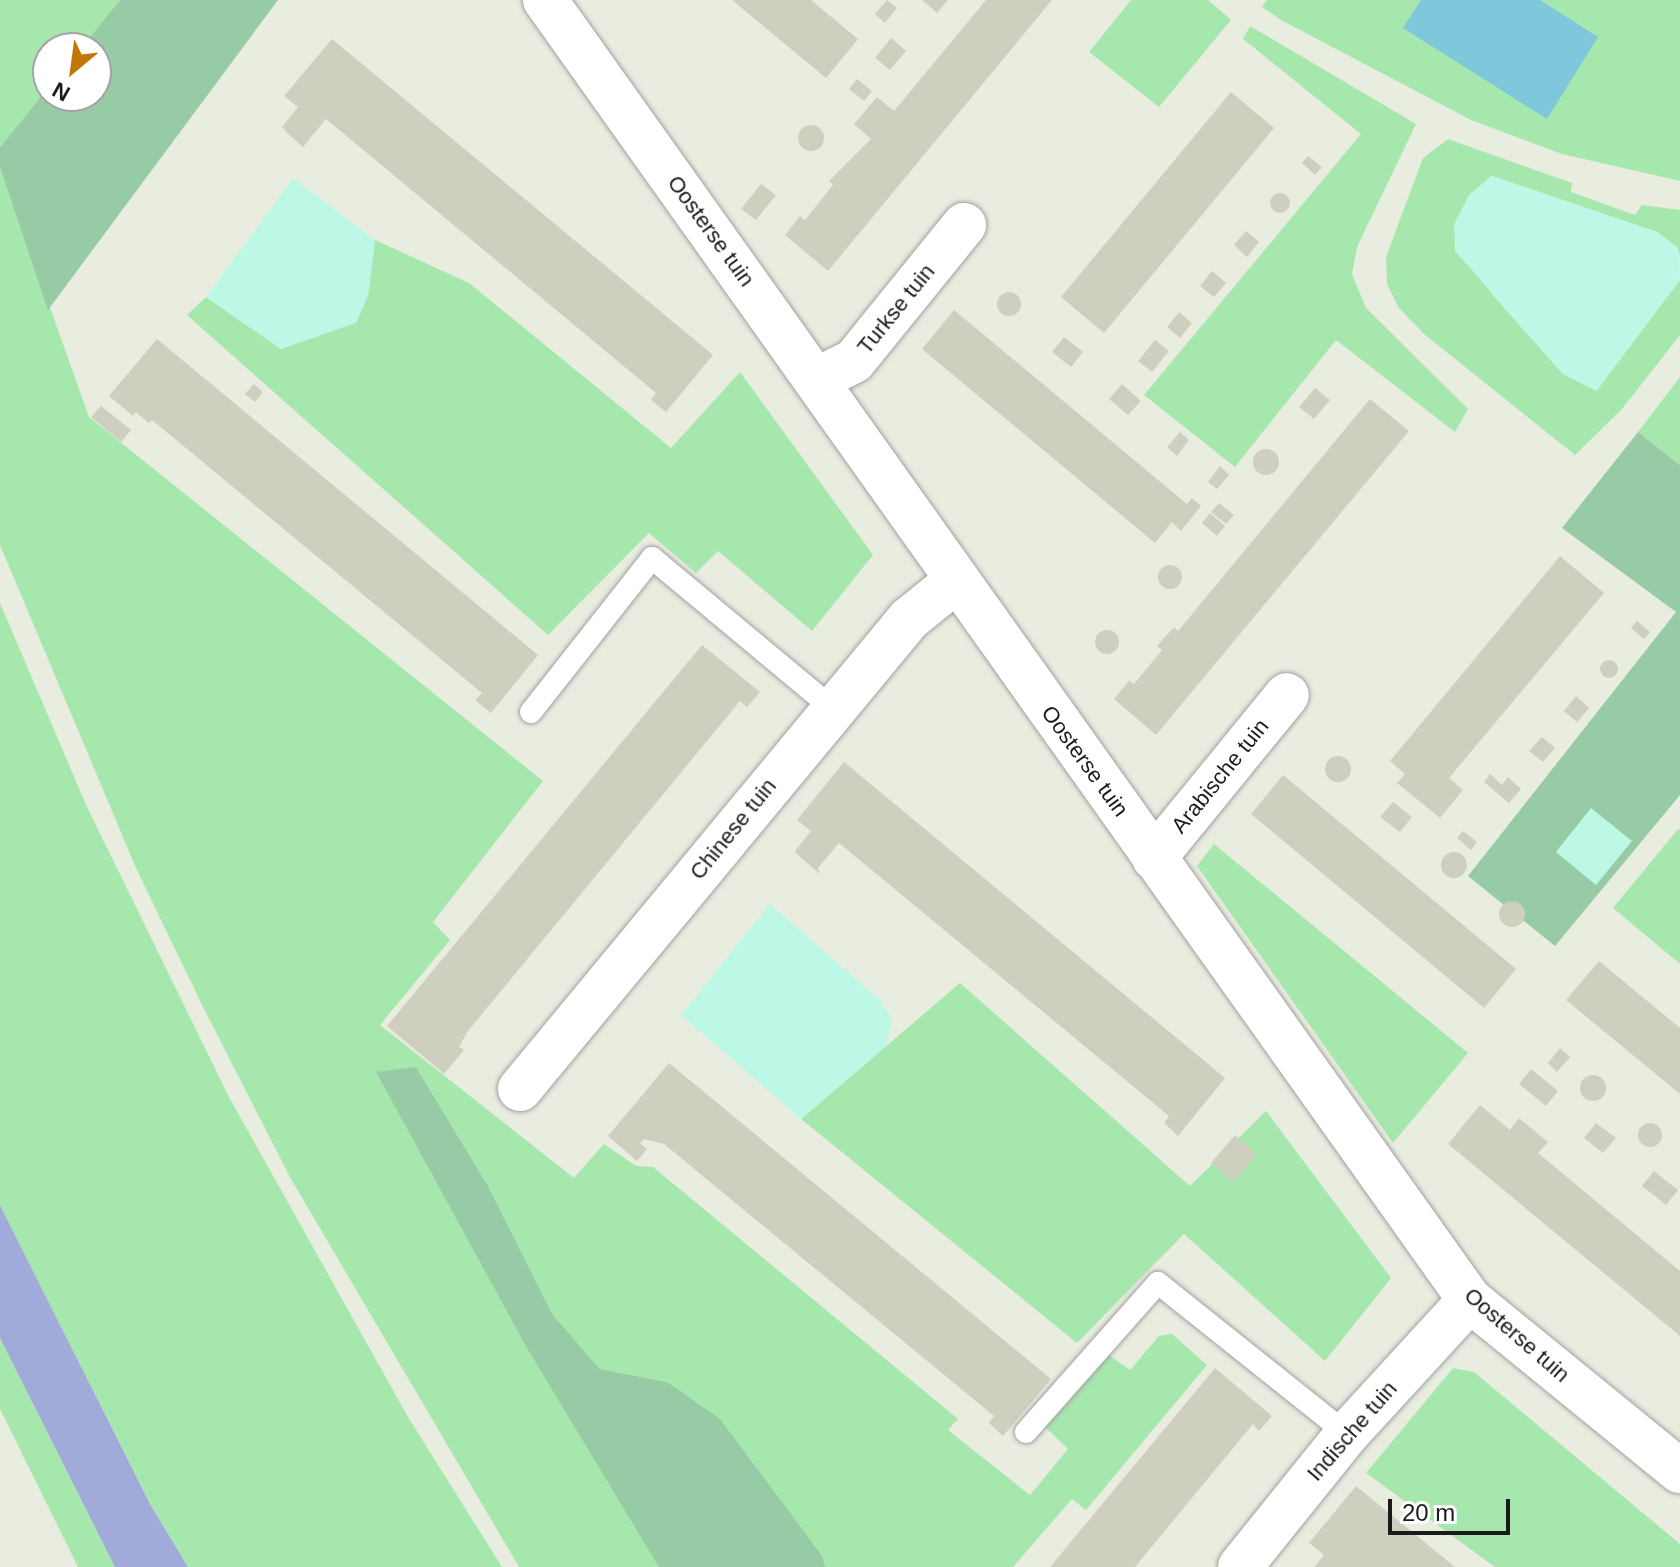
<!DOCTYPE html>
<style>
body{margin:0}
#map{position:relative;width:1680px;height:1567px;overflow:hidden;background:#e9ede0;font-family:Arial,sans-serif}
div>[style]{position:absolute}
.grass>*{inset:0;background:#a6e7ae}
.forest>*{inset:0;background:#96cba6}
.park>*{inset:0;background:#bcf8e5}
.pitch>*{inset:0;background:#7fc7db}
.water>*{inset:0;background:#a1abda}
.building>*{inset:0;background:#cecfbe}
.round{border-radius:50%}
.roads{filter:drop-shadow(0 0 2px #a2a2a2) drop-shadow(0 0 2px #a2a2a2)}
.service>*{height:22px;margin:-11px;padding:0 11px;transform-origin:11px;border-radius:11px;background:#fff}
.minor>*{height:44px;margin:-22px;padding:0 22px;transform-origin:22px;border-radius:22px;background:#fff}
span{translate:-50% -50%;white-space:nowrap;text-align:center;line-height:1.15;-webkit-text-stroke:6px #fff;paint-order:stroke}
.street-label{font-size:22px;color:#1b1b1b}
.north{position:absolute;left:32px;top:32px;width:80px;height:80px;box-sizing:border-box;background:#fff;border:2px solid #a4a4a4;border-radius:50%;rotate:209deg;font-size:22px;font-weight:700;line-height:32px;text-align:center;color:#1b1b1b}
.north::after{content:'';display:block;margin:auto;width:28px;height:36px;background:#c27704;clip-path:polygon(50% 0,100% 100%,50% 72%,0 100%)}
.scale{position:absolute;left:1388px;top:1499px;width:122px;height:36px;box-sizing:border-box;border:4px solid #1b1b1b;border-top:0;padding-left:10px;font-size:24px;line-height:28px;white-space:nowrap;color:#1b1b1b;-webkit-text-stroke:6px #fff;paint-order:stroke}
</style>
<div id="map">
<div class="grass">
<div style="clip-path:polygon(0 0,120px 0,81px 48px,48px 48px,48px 88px,0 147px)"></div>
<div style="clip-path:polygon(1131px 0,1208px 0,1231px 20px,1159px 107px,1089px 52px)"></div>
<div style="clip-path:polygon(1267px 0,1680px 0,1680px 181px,1562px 154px,1471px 120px,1281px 20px,1262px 7px)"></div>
<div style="clip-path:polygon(1250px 26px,1416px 124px,1357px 247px,1352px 274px,1366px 308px,1468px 409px,1455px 432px,1336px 340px,1235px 467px,1144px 395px,1361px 134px,1243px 39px)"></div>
<div style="clip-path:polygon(1448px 139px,1572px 183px,1571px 192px,1635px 215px,1642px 205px,1680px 210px,1680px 257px,1678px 248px,1657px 232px,1492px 176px,1469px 195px,1491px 293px,1563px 374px,1597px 390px,1680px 280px,1680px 335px,1622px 409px,1575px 455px,1424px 334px,1399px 308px,1387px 284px,1386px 257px,1423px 158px)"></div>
<div style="clip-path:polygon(0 167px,89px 417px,543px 781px,433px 922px,450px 940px,380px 1025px,574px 1178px,604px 1144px,636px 1166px,653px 1167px,958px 1419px,948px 1430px,1030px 1495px,1068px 1449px,1045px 1427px,1107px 1354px,1130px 1370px,1159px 1336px,1172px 1334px,1207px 1365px,1086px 1510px,1072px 1499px,1013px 1567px,825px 1567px,823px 1557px,780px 1501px,667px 1382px,600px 1369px,553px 1315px,488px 1186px,416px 1067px,659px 1567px,519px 1567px,291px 1179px,203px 1007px,136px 868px,0 545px)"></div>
<div style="clip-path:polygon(375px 240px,469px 283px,671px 448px,740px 372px,873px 555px,812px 631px,718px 551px,696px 573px,649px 533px,548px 635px,187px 315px,206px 297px,281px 349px,368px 296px)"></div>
<div style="clip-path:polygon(1680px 377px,1680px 465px,1638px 432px)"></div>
<div style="clip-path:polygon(0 603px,87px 807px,229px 1097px,408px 1417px,502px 1567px,188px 1567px,150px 1504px,0 1205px)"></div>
<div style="clip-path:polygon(1678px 829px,1680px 830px,1680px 964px,1613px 908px)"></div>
<div style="clip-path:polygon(1214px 844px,1468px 1053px,1393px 1143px,1197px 866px)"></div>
<div style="clip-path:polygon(960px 983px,1190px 1186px,1266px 1111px,1391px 1278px,1325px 1361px,1184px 1234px,1077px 1343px,801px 1119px)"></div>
<div style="clip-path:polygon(0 1338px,115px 1567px,78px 1567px,0 1409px)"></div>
<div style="clip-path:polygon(1453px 1368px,1474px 1372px,1680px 1544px,1680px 1567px,1495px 1567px,1366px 1473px)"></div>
</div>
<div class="forest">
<div style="clip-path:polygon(120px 0,278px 0,48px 310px,0 167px,0 147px,48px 88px,48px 96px,96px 96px,96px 48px,81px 48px)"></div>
<div style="clip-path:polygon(1638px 432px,1680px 465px,1680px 795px,1555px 946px,1468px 876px,1676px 612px,1562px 528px)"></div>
<div style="clip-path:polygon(416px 1067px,488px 1186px,553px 1315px,600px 1369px,667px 1382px,720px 1419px,823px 1557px,825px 1567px,659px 1567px,527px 1348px,376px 1072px)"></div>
</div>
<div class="park">
<div style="clip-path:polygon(1491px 176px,1657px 232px,1678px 248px,1680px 280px,1596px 391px,1563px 374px,1455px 251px,1454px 224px,1469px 195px)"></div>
<div style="clip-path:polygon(293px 178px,375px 240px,368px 296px,356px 323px,281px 349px,206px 297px)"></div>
<div style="clip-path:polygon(1591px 808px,1632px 841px,1596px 885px,1556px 852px)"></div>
<div style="clip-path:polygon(770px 904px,879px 999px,892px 1019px,886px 1046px,801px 1119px,681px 1015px)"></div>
</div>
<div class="pitch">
<div style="clip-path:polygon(1421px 0,1540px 0,1598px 37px,1547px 119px,1403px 28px)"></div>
</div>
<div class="water">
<div style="clip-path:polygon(0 1205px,150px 1504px,188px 1567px,115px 1567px,0 1338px)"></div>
</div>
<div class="building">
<div style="clip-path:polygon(732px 0,811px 0,858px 39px,826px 78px)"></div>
<div style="clip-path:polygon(887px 0,897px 8px,885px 23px,875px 14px)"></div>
<div style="clip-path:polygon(922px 0,948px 0,937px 13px)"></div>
<div style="clip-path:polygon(986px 0,1052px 0,828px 271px,785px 235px,800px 216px,805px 220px,833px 185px,829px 181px,871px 139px,854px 124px,877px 97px,894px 111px)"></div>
<div style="clip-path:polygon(891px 38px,906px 51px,890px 70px,875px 58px)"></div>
<div style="clip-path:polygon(332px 39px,713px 355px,666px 412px,651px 400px,656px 393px,326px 119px,303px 147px,286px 132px,282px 127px,298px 107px,284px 96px)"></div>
<div style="clip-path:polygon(857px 79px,872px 91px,864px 101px,849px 89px)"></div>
<div style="clip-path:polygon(1231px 92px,1274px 128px,1104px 333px,1061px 297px)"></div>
<div class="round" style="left:798px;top:125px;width:26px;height:26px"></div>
<div style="clip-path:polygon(1308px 156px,1322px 167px,1315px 175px,1302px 163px)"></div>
<div style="clip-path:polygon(761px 184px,776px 195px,756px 220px,741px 209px)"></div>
<div class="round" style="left:1270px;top:193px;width:20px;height:20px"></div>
<div style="clip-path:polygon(1246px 231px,1259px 242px,1247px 257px,1234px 245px)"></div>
<div style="clip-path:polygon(1212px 271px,1226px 283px,1214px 297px,1200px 286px)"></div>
<div class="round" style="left:997px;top:292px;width:24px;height:24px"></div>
<div style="clip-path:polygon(954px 310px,1187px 504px,1192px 498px,1201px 506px,1181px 531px,1172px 522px,1155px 543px,922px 349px)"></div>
<div style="clip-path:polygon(1179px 312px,1192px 323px,1180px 338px,1167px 327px)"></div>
<div style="clip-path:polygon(1064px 337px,1083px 352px,1071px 367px,1052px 352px)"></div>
<div style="clip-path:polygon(157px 339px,538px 655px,491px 713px,475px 700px,482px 693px,152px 420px,149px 423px,136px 412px,133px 416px,109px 396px)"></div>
<div style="clip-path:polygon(1155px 340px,1169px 351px,1152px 372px,1138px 361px)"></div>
<div style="clip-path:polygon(254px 384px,263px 392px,255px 402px,245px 394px)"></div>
<div style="clip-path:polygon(1122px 384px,1141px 401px,1128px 415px,1109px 399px)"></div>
<div style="clip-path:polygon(1315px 388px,1330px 400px,1314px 419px,1299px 407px)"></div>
<div style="clip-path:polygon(1370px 399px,1409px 431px,1156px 735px,1114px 699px,1129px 681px,1134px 684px,1162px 650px,1157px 646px,1174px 627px,1178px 631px)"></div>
<div style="clip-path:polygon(101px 406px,131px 430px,121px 442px,91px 417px)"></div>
<div style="clip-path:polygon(1180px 432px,1189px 440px,1177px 456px,1167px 447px)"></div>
<div class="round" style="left:1253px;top:449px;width:26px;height:26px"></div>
<div style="clip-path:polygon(1220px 466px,1229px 475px,1217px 489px,1208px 482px)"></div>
<div style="clip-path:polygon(1219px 503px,1234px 515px,1226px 524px,1211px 512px)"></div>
<div style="clip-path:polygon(1210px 513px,1225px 526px,1217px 536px,1202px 523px)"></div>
<div style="clip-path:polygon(1560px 556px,1604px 593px,1449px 778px,1463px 790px,1440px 818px,1397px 783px,1405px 774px,1390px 761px)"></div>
<div class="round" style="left:1158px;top:565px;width:24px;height:24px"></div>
<div style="clip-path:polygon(1637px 621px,1650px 632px,1644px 639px,1631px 628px)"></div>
<div class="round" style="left:1095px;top:630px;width:24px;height:24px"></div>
<div style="clip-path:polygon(702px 645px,760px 692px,747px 707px,740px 701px,468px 1031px,459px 1047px,464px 1050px,444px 1074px,387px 1026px)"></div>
<div class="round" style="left:1600px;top:660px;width:18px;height:18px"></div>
<div style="clip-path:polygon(1576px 696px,1589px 708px,1577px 722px,1564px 711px)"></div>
<div style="clip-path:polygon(1542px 737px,1555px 748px,1543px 762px,1529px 751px)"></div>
<div class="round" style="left:1325px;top:756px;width:26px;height:26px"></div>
<div style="clip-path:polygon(844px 762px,1225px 1078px,1178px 1136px,1164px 1123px,1169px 1116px,839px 843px,818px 868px,820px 874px,799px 856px,795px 851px,811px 831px,797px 820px)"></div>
<div style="clip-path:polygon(1490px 774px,1502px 785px,1508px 777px,1521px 789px,1509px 803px,1484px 782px)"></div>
<div style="clip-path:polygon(1283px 775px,1516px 969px,1484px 1008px,1251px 814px)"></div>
<div style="clip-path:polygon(1393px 802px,1412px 817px,1400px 832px,1380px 817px)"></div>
<div style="clip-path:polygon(1463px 831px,1477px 842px,1471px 850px,1457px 838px)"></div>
<div class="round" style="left:1441px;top:852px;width:26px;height:26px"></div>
<div class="round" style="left:1499px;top:901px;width:26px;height:26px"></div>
<div style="clip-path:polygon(1599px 961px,1680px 1028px,1680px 1094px,1566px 1000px)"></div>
<div style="clip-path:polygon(1560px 1048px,1570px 1057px,1557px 1072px,1548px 1063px)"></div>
<div style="clip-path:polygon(669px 1063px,1051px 1379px,1003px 1436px,989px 1423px,994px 1416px,664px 1144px,644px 1139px,640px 1143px,647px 1149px,637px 1161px,608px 1136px)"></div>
<div style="clip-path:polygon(1531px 1069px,1558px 1091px,1546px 1106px,1519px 1084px)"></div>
<div class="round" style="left:1580px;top:1075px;width:26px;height:26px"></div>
<div style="clip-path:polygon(1480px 1105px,1510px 1130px,1519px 1118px,1548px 1142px,1538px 1153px,1680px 1271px,1680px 1336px,1448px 1144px)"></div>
<div class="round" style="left:1638px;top:1123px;width:24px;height:24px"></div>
<div style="clip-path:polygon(1596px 1123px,1616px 1138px,1603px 1153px,1584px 1138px)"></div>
<div style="clip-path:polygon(1235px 1135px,1257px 1154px,1234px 1182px,1211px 1163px)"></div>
<div style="clip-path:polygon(1654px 1171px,1678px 1190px,1666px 1205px,1642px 1186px)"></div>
<div style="clip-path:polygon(1215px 1368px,1272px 1416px,1259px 1431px,1253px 1424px,1135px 1567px,1050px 1567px)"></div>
<div style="clip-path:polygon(1356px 1486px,1455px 1567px,1314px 1567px,1324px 1555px,1309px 1543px)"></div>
</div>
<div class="roads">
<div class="service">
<div style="left:531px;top:712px;width:196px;rotate:-51.8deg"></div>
<div style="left:652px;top:558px;width:234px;rotate:39.8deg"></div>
<div style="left:1026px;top:1432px;width:199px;rotate:-48.5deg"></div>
<div style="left:1158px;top:1283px;width:242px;rotate:38.6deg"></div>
</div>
<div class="minor">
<div style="left:545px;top:0;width:1596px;rotate:54.57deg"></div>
<div style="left:1470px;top:1300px;width:271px;rotate:39.2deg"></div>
<div style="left:818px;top:379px;width:40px;rotate:-26.6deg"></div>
<div style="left:854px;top:361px;width:175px;rotate:-51deg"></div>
<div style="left:1154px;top:858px;width:210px;rotate:-50.8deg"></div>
<div style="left:520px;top:1089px;width:610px;rotate:-50.39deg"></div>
<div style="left:909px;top:619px;width:60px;rotate:-39deg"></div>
<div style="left:1240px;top:1567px;width:171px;rotate:-51.2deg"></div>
<div style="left:1347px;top:1434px;width:182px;rotate:-47.5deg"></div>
</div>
</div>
<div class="street-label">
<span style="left:711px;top:231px;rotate:54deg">Oosterse tuin</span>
<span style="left:896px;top:309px;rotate:-51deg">Turkse tuin</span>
<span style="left:1085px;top:761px;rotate:54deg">Oosterse tuin</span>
<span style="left:1220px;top:776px;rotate:-51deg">Arabische tuin</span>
<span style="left:733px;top:829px;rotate:-51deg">Chinese tuin</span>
<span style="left:1517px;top:1335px;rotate:41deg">Oosterse tuin</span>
<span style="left:1352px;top:1431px;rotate:-49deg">Indische tuin</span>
</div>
<div class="north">N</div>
<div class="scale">20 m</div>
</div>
